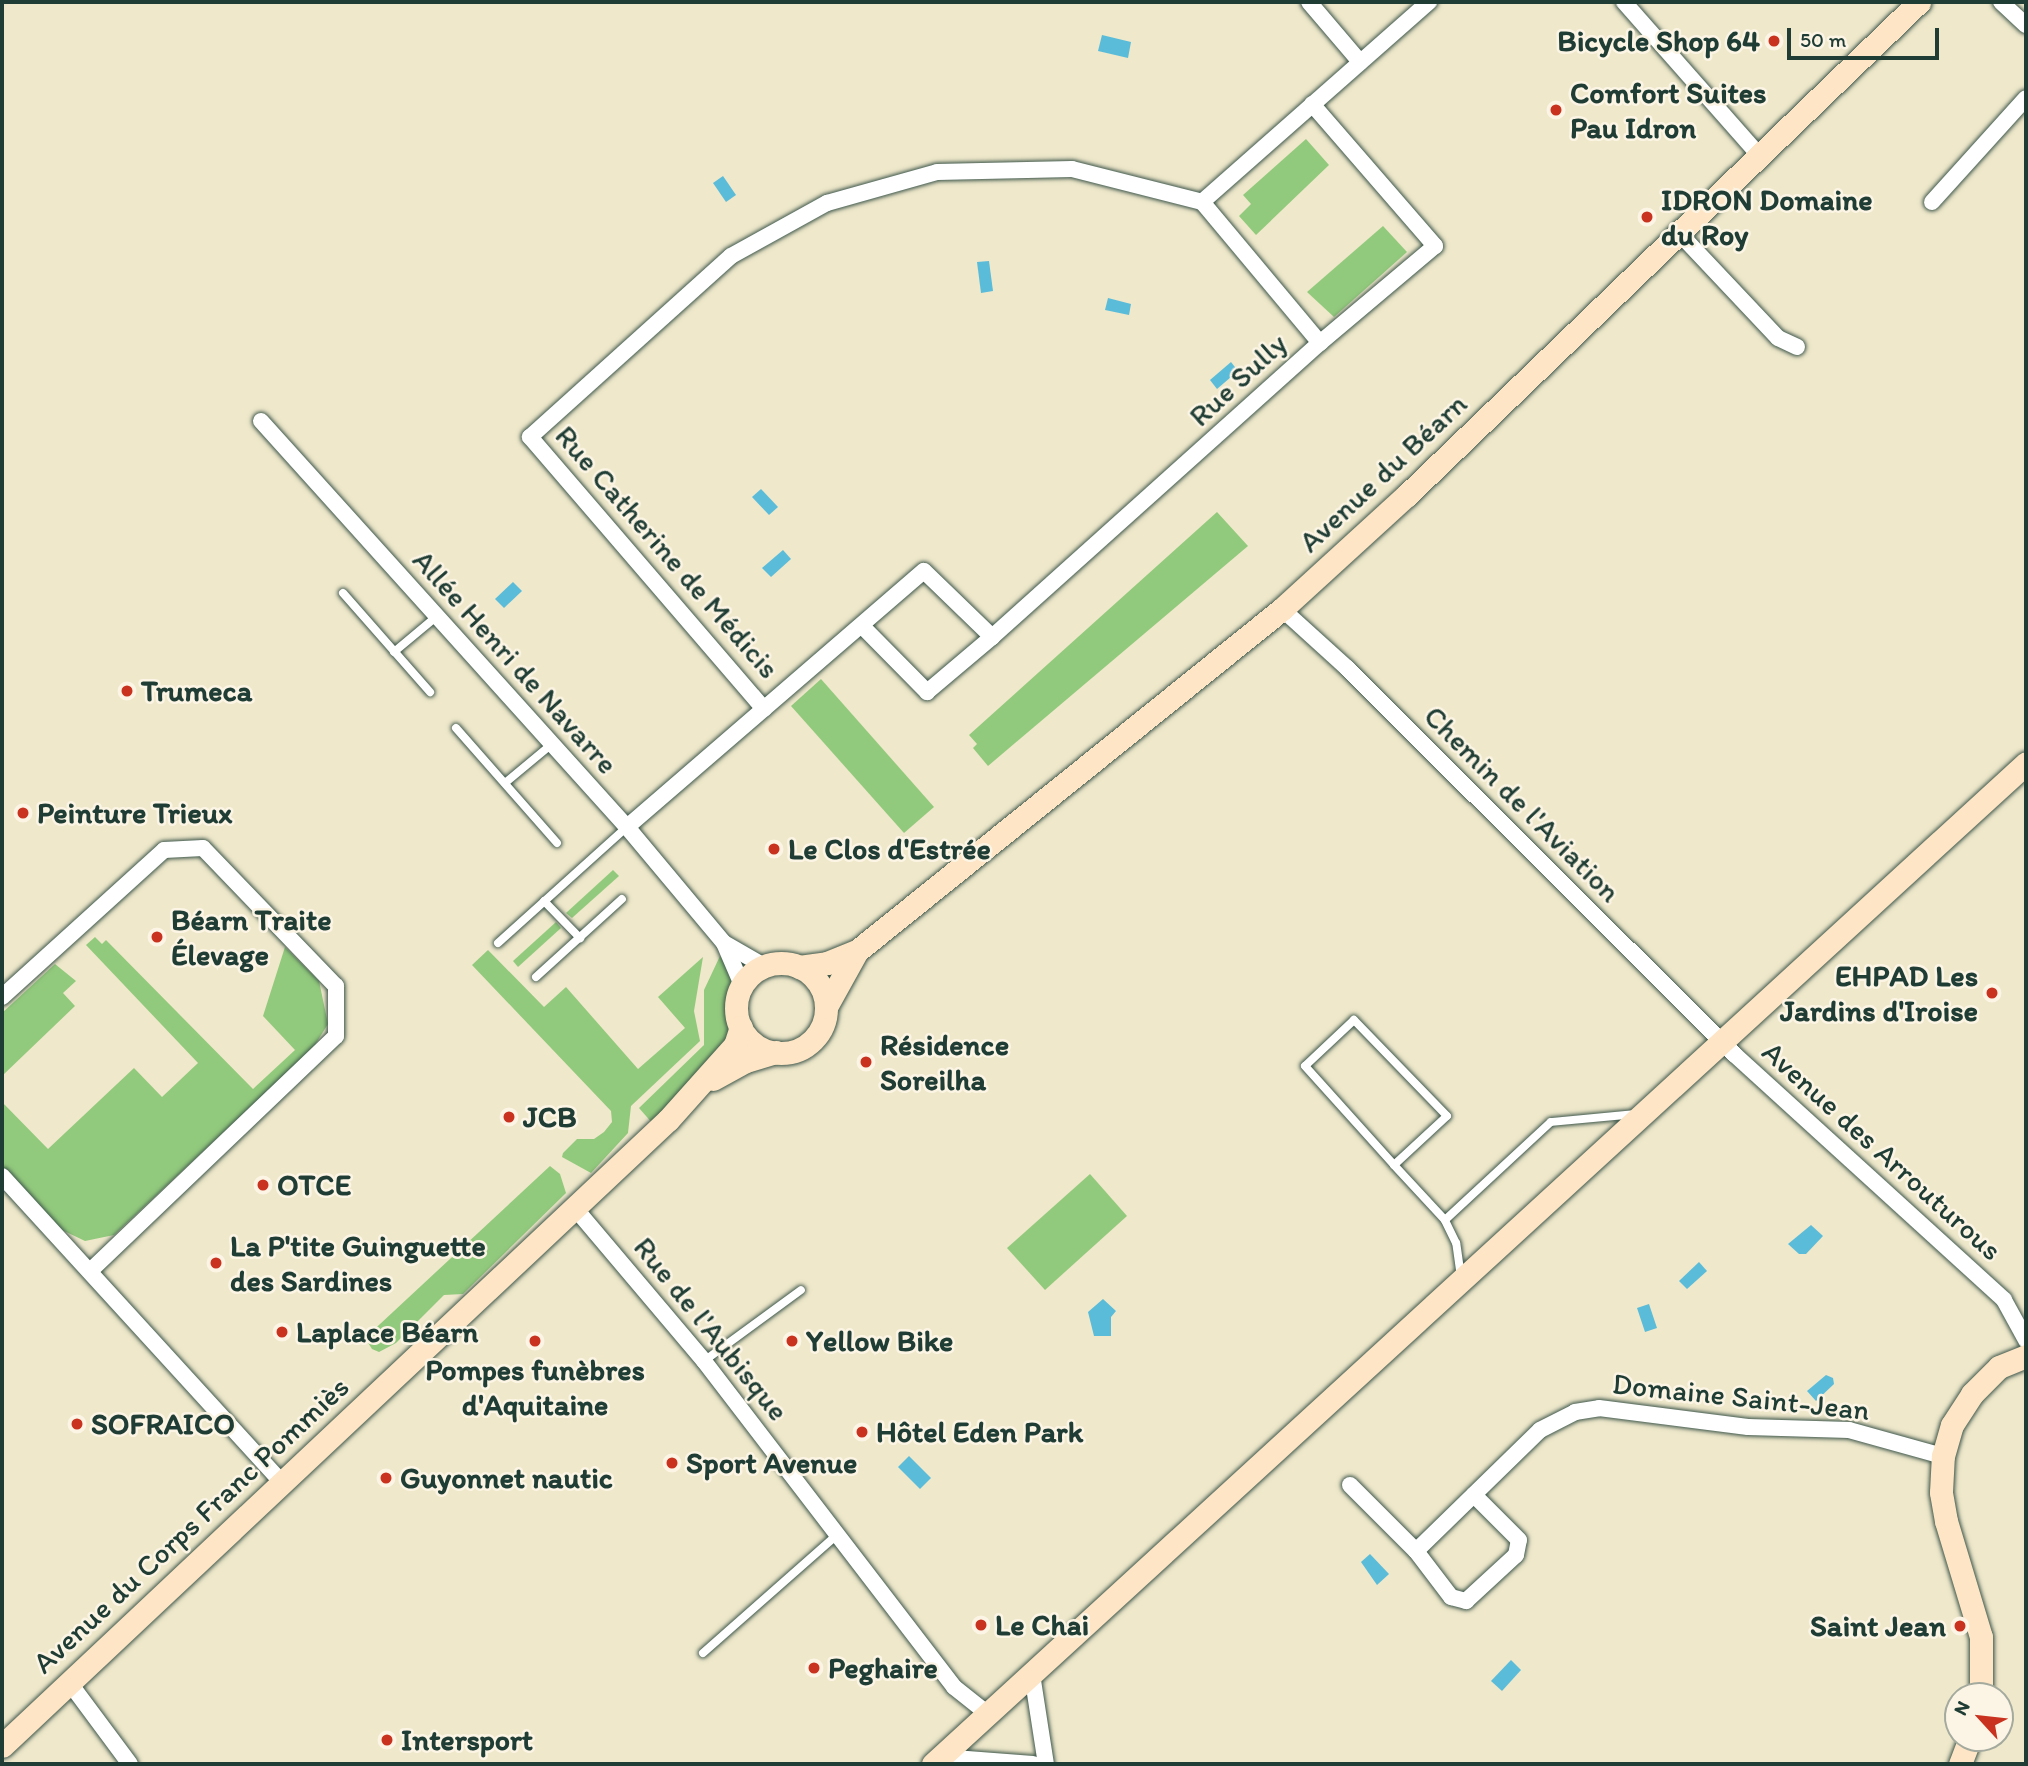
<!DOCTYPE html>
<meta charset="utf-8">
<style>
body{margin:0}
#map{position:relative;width:2028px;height:1766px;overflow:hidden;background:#efe8cb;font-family:Itim,sans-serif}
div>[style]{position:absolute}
.green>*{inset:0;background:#92ca7d}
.water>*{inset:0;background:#5abcd9}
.roads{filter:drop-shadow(0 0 2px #3e574b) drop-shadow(0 0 2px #3e574b)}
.lane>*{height:8px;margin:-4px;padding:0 4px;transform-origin:4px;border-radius:4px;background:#fff}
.street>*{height:16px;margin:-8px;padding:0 8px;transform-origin:8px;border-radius:8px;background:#fff}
.secondary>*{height:23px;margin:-11.5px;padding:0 11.5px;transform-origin:11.5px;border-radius:11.5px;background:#fde5c5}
.secondary>.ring{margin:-11.5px;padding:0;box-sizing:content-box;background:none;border:23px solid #fde5c5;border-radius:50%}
.dots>*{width:19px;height:19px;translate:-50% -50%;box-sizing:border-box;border:4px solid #fcf5e5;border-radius:50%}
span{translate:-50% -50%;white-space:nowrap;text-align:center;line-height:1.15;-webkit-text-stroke:5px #fcf5e5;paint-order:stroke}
.poi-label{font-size:30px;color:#1f3d34;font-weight:700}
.right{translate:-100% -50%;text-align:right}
.left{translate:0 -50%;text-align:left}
.street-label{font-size:30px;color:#1f3d34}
.frame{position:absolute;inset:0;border:4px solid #1f3d34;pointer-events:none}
.north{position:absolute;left:1944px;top:1682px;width:70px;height:70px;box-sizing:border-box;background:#fcf5e5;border:2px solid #a4ab9e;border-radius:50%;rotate:297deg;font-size:19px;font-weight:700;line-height:28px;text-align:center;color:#1f3d34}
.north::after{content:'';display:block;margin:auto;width:24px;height:32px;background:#c8321e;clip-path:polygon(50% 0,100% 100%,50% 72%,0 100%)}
.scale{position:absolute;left:1787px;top:28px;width:152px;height:32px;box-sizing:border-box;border:4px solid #1f3d34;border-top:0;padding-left:9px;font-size:21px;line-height:24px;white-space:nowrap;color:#1f3d34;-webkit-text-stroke:5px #fcf5e5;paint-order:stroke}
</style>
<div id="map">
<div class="green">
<div style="clip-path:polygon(1306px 139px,1329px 165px,1256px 235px,1239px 216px,1251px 204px,1243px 195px)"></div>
<div style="clip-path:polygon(1383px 226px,1407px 252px,1334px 317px,1307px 292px)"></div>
<div style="clip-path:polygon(1217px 512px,1248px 546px,988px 766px,973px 748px,977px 744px,969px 735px)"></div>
<div style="clip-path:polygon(821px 679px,934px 807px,904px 833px,791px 706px)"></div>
<div style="clip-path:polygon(613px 870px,619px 876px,572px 918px,566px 913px)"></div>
<div style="clip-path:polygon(556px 922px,561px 928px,518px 967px,513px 961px)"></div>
<div style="clip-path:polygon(95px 937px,102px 944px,106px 940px,253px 1089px,295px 1050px,263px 1016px,285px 947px,319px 981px,328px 1024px,313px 1048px,114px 1235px,85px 1241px,62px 1230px,2px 1166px,2px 1102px,48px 1149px,134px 1068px,162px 1097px,198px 1063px,86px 945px)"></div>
<div style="clip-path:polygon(488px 950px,544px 1007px,566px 987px,638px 1069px,685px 1028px,658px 997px,703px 957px,694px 1011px,700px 1041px,631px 1106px,628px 1133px,591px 1173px,562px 1157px,563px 1153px,577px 1139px,594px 1139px,604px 1132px,612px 1122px,611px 1111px,472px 965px)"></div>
<div style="clip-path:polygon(720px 956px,736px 982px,732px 1033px,653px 1124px,639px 1108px,704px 1045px,704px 990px)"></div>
<div style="clip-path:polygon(55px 964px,76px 981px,63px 993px,75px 1006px,2px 1076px,2px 1013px)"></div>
<div style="clip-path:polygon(550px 1166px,560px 1174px,566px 1193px,463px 1294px,444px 1295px,396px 1343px,379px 1352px,372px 1349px,365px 1338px)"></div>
<div style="clip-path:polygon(1090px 1174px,1127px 1216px,1045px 1290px,1007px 1248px)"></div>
</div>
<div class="water">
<div style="clip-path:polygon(1102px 35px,1131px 42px,1128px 58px,1098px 51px)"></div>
<div style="clip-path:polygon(723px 176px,736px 195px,726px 202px,713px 183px)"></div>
<div style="clip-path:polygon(989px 261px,993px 291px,981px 293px,977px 262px)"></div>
<div style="clip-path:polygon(1108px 298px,1131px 304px,1129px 315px,1105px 310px)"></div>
<div style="clip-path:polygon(1231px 362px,1238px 371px,1217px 389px,1210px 380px)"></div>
<div style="clip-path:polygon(761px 489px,778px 507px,769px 515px,752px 497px)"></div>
<div style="clip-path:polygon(783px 550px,791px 559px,771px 577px,762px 568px)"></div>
<div style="clip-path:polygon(513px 582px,522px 591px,504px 608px,495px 599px)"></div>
<div style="clip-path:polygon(1811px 1225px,1823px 1236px,1806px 1254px,1799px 1254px,1788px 1244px)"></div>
<div style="clip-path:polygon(1699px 1262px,1707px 1271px,1687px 1289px,1679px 1281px)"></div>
<div style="clip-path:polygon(1103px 1299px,1116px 1311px,1111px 1317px,1111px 1336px,1094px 1336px,1088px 1312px)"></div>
<div style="clip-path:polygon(1649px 1304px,1657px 1328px,1645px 1332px,1637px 1308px)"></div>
<div style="clip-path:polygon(1826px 1375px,1833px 1378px,1834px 1384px,1816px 1401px,1807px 1391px)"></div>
<div style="clip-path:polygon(909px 1456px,931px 1478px,920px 1489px,898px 1467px)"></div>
<div style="clip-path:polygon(1370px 1554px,1389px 1574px,1377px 1585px,1361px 1562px)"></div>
<div style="clip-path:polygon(1511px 1660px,1521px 1670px,1502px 1691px,1491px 1681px)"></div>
</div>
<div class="roads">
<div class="lane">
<div style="left:343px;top:593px;width:132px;rotate:48.7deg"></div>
<div style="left:394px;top:652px;width:56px;rotate:-39.9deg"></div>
<div style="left:456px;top:728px;width:153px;rotate:48.7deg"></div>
<div style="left:505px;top:783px;width:61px;rotate:-39.7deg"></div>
<div style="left:544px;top:901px;width:52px;rotate:45.8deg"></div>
<div style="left:498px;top:943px;width:173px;rotate:-42deg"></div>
<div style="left:536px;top:977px;width:116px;rotate:-42.2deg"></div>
<div style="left:1394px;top:1165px;width:72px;rotate:-42.8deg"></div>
<div style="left:1447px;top:1116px;width:134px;rotate:-134.1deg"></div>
<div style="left:1354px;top:1020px;width:67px;rotate:136.8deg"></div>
<div style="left:1305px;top:1066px;width:133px;rotate:48deg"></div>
<div style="left:1394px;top:1165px;width:75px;rotate:47.2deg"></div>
<div style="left:1461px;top:1277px;width:34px;rotate:-98deg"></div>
<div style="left:1456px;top:1243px;width:25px;rotate:-116deg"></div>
<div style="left:1445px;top:1220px;width:144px;rotate:-42.8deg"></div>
<div style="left:1551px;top:1122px;width:84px;rotate:-5.4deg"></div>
<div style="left:704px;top:1361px;width:120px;rotate:-36.2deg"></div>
<div style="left:703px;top:1653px;width:179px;rotate:-41.4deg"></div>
</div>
<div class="street">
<div style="left:1309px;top:2px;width:79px;rotate:49.6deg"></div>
<div style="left:1624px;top:2px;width:204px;rotate:48.6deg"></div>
<div style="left:2001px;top:2px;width:34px;rotate:43deg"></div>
<div style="left:1312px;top:104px;width:188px;rotate:49.1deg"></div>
<div style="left:1435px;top:246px;width:150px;rotate:139.9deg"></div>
<div style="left:1932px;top:202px;width:140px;rotate:-47.9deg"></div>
<div style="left:1680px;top:234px;width:143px;rotate:46.7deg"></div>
<div style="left:1778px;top:338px;width:21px;rotate:25deg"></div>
<div style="left:261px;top:421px;width:547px;rotate:47.97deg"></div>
<div style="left:627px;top:827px;width:151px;rotate:50.1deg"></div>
<div style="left:724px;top:943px;width:46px;rotate:66.8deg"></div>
<div style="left:1282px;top:609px;width:88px;rotate:42.2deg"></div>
<div style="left:1347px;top:668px;width:547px;rotate:44.93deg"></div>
<div style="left:1734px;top:1054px;width:365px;rotate:42.3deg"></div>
<div style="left:2004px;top:1300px;width:46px;rotate:61.2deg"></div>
<div style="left:862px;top:626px;width:93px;rotate:45.4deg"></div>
<div style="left:927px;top:692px;width:85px;rotate:-40.2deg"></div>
<div style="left:764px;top:709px;width:359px;rotate:-130.7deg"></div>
<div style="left:530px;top:437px;width:270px;rotate:-42deg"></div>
<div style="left:731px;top:256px;width:110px;rotate:-28.9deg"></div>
<div style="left:827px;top:203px;width:114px;rotate:-15.7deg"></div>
<div style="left:937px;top:172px;width:135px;rotate:-1.3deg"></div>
<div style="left:1072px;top:169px;width:134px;rotate:14.2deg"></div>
<div style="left:627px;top:827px;width:392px;rotate:-40.8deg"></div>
<div style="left:924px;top:571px;width:95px;rotate:44.1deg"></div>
<div style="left:992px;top:637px;width:440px;rotate:-41.9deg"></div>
<div style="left:1320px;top:343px;width:184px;rotate:-129.9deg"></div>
<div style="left:1202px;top:202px;width:303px;rotate:-41.4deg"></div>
<div style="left:724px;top:943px;width:46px;rotate:29.9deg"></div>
<div style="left:2px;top:997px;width:219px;rotate:-42.2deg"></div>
<div style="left:164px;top:850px;width:39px;rotate:-3deg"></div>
<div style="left:203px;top:848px;width:192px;rotate:46.1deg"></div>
<div style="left:336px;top:986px;width:50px;rotate:90deg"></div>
<div style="left:336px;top:1036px;width:339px;rotate:136.3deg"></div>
<div style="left:2px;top:1176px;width:416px;rotate:47.6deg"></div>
<div style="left:574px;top:1207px;width:202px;rotate:49.8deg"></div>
<div style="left:704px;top:1361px;width:411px;rotate:52.5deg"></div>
<div style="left:954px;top:1687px;width:43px;rotate:38.5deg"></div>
<div style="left:1350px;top:1485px;width:93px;rotate:45deg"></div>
<div style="left:1416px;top:1551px;width:58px;rotate:52.7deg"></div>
<div style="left:1451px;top:1597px;width:16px;rotate:15deg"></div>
<div style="left:1466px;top:1601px;width:68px;rotate:-42.6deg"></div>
<div style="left:1516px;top:1555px;width:15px;rotate:-79deg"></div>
<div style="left:1519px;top:1540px;width:64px;rotate:-135deg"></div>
<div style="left:1416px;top:1551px;width:173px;rotate:-44.3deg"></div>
<div style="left:1540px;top:1430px;width:39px;rotate:-27deg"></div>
<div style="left:1575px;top:1412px;width:24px;rotate:-9deg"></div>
<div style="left:1599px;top:1408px;width:150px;rotate:7.3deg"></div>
<div style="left:1748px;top:1427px;width:101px;rotate:1.7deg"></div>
<div style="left:1849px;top:1430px;width:98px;rotate:15.5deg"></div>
<div style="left:1032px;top:1674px;width:91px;rotate:81.2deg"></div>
<div style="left:69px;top:1682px;width:102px;rotate:53.4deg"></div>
<div style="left:941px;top:1757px;width:92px;rotate:4.4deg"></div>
</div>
<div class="secondary">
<div class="ring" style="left:736px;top:963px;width:67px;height:67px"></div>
<div style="left:799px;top:967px;width:28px;rotate:-8deg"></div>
<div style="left:827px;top:963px;width:32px;rotate:-22deg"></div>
<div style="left:826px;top:1007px;width:64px;rotate:-61deg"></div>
<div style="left:857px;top:951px;width:546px;rotate:-38.82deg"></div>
<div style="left:1282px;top:609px;width:169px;rotate:-42.4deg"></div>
<div style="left:1407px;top:495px;width:711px;rotate:-43.92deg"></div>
<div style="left:713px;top:1079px;width:38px;rotate:-29deg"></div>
<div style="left:746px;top:1061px;width:31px;rotate:-17deg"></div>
<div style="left:1981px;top:1696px;width:59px;rotate:-90deg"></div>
<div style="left:1981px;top:1637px;width:121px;rotate:-106.8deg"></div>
<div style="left:1946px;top:1521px;width:29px;rotate:-100deg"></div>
<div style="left:1941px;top:1492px;width:36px;rotate:-87deg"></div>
<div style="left:1943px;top:1456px;width:32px;rotate:-74deg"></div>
<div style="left:1952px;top:1425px;width:37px;rotate:-57deg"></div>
<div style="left:1972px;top:1394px;width:38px;rotate:-45deg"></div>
<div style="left:1999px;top:1367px;width:29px;rotate:-22deg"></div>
<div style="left:2px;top:1746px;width:914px;rotate:-43.23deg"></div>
<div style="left:668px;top:1120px;width:101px;rotate:-48.2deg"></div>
<div style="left:735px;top:1045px;width:19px;rotate:-72deg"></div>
<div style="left:933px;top:1764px;width:1482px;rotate:-42.48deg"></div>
<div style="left:1960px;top:1764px;width:28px;rotate:-69deg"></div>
</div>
</div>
<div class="dots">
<div style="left:1774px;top:41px;background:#c8321e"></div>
<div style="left:1556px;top:110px;background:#c8321e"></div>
<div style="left:1647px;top:217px;background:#c8321e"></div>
<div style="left:127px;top:691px;background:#c8321e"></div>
<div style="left:23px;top:813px;background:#c8321e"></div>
<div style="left:774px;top:849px;background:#c8321e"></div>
<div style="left:157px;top:937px;background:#c8321e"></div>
<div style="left:1992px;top:993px;background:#c8321e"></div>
<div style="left:866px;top:1062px;background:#c8321e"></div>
<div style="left:509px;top:1117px;background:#c8321e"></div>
<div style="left:263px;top:1185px;background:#c8321e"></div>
<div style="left:216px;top:1263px;background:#c8321e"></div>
<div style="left:282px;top:1332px;background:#c8321e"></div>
<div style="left:535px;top:1341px;background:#c8321e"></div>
<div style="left:792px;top:1341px;background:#c8321e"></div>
<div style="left:77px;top:1424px;background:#c8321e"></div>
<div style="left:862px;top:1432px;background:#c8321e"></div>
<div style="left:672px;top:1463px;background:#c8321e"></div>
<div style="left:386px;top:1478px;background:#c8321e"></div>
<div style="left:981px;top:1625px;background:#c8321e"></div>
<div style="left:1960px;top:1626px;background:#c8321e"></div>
<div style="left:814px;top:1668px;background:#c8321e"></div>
<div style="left:387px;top:1740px;background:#c8321e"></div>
</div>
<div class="poi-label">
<span class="right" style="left:1760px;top:41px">Bicycle Shop 64</span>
<span class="left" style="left:1570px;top:110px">Comfort Suites<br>Pau Idron</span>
<span class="left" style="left:1661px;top:217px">IDRON Domaine<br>du Roy</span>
<span class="left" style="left:141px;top:691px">Trumeca</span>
<span class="left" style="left:37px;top:813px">Peinture Trieux</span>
<span class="left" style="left:788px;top:849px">Le Clos d'Estrée</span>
<span class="left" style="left:171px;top:937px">Béarn Traite<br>Élevage</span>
<span class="right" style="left:1978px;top:993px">EHPAD Les<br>Jardins d'Iroise</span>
<span class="left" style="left:880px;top:1062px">Résidence<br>Soreilha</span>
<span class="left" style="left:523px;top:1117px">JCB</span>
<span class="left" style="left:277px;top:1185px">OTCE</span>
<span class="left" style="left:230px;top:1263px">La P'tite Guinguette<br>des Sardines</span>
<span class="left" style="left:296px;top:1332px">Laplace Béarn</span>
<span class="left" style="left:806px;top:1341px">Yellow Bike</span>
<span style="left:535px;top:1387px">Pompes funèbres<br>d'Aquitaine</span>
<span class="left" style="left:91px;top:1424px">SOFRAICO</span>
<span class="left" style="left:876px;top:1432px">Hôtel Eden Park</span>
<span class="left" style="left:686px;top:1463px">Sport Avenue</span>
<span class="left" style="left:400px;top:1478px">Guyonnet nautic</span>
<span class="left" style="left:995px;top:1625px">Le Chai</span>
<span class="right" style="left:1946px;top:1626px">Saint Jean</span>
<span class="left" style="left:828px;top:1668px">Peghaire</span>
<span class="left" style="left:401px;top:1740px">Intersport</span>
</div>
<div class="street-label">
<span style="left:1238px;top:380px;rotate:-43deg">Rue Sully</span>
<span style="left:1383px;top:473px;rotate:-43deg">Avenue du Béarn</span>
<span style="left:667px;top:552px;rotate:49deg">Rue Catherine de Médicis</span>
<span style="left:515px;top:662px;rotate:48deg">Allée Henri de Navarre</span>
<span style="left:1522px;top:804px;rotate:45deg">Chemin de l'Aviation</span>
<span style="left:1882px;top:1151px;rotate:42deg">Avenue des Arrouturous</span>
<span style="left:711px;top:1329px;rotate:51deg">Rue de l'Aubisque</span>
<span style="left:1741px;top:1397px;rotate:6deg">Domaine Saint-Jean</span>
<span style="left:191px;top:1525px;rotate:-43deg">Avenue du Corps Franc Pommiès</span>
</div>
<div class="frame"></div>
<div class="north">N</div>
<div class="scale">50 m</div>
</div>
